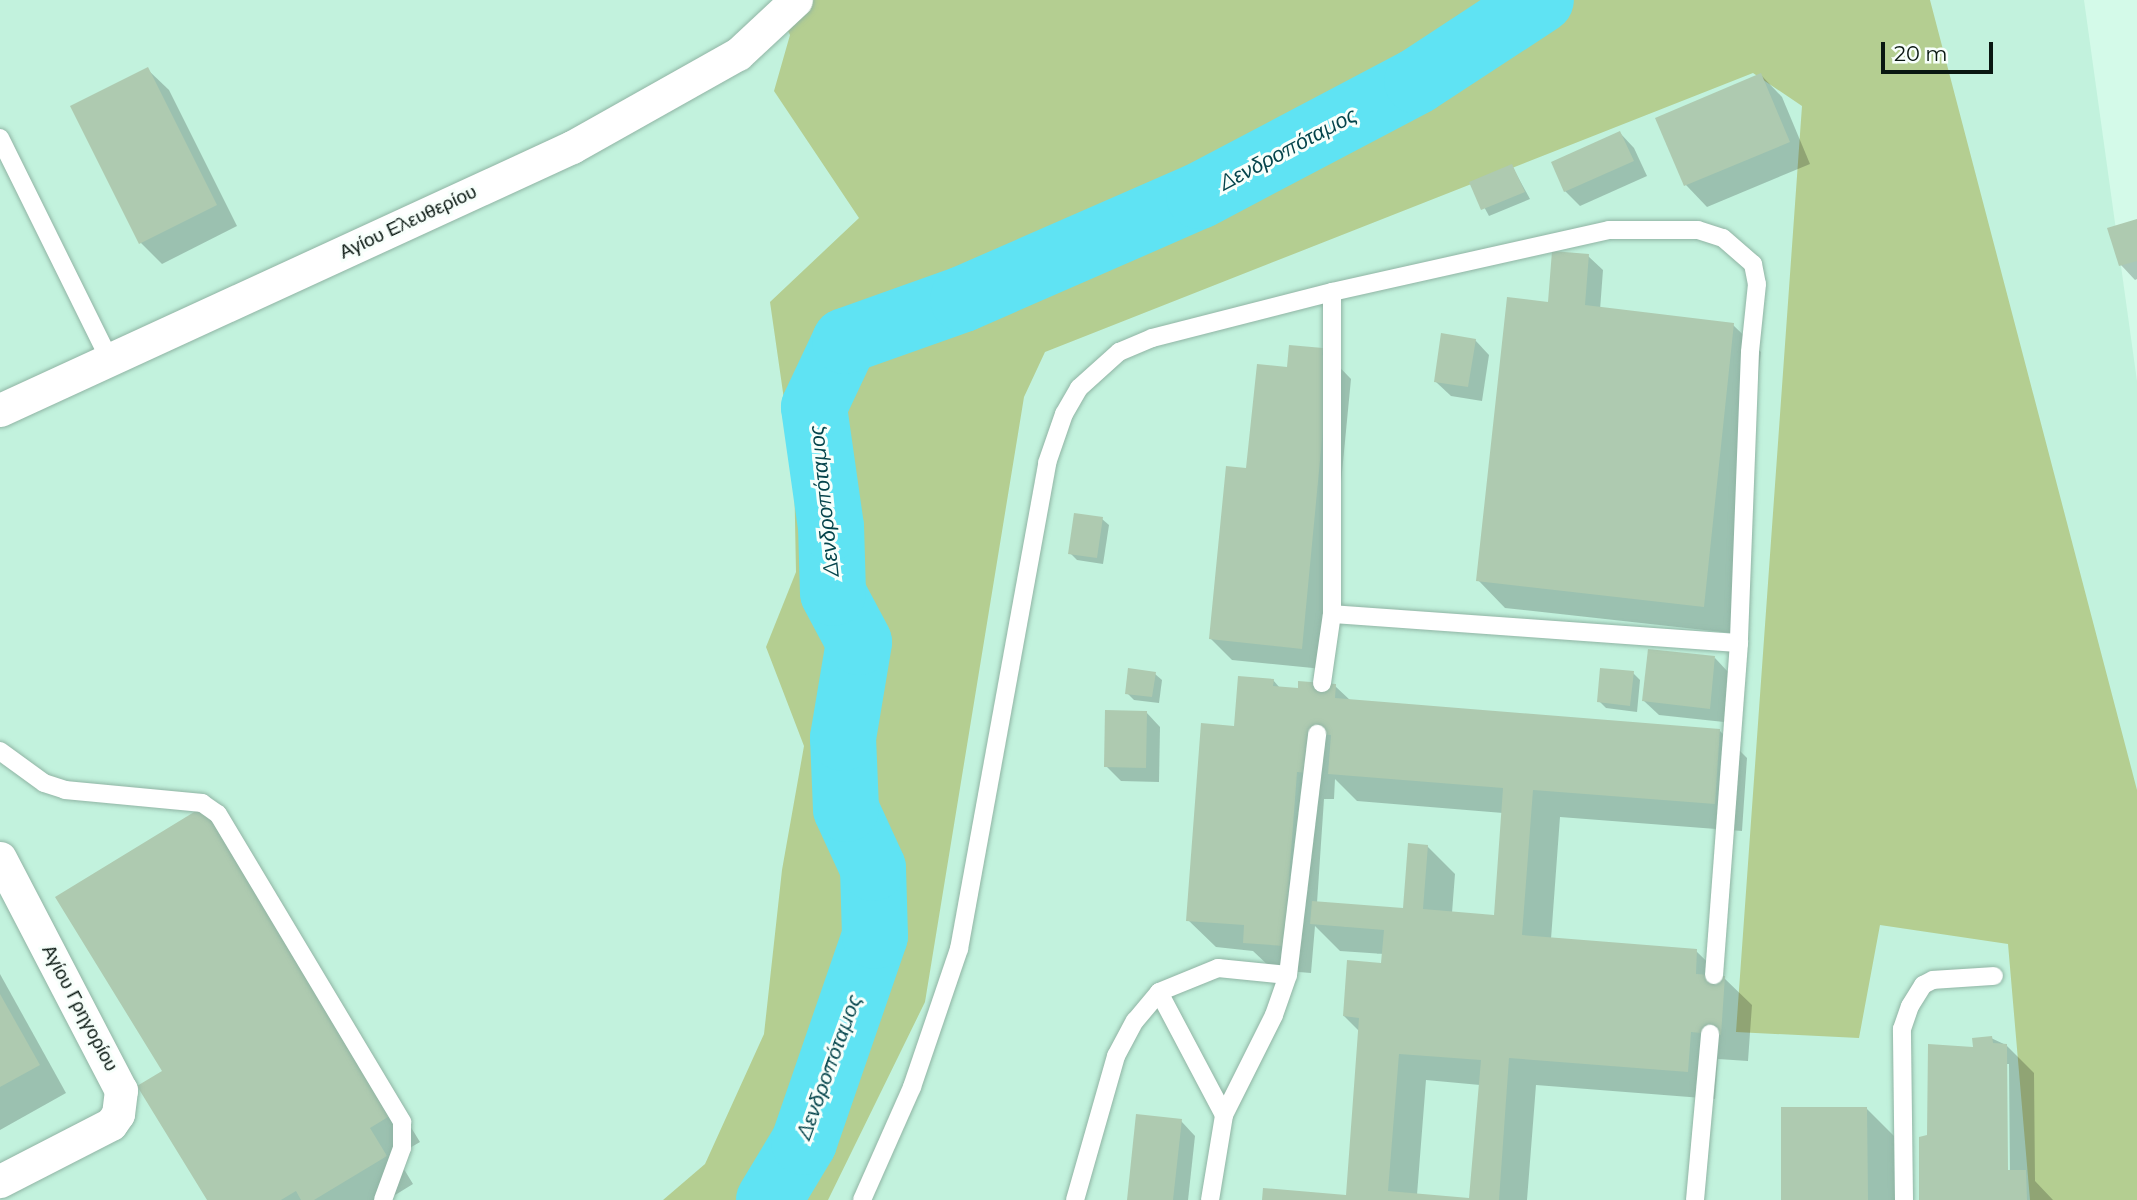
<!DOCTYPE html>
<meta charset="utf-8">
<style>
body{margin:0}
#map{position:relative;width:2137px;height:1200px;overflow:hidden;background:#d4fae9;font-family:Montserrat,sans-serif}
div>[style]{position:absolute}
.built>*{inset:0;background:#c2f2dd}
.green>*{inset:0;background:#b4ce91}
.shadow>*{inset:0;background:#0003}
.river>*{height:66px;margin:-33px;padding:0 33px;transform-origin:33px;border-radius:33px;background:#5fe3f3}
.building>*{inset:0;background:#aecab0}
.roads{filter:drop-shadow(0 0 2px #90b4a4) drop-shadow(0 0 2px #90b4a4)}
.service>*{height:18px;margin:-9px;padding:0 9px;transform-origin:9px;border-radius:9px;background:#fff}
.minor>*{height:33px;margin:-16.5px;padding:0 16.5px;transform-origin:16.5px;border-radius:16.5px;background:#fff}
span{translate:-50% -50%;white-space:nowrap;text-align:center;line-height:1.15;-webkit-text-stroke:6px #f7fffb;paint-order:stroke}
.street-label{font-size:19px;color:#091711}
.water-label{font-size:21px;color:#04444b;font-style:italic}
.scale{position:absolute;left:1881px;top:42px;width:112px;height:32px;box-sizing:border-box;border:4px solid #091711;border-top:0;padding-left:9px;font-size:21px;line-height:24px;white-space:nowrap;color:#091711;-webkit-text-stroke:5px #f7fffb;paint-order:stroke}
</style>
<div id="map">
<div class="built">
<div style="clip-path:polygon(0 0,2084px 0,2137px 381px,2137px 1200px,0 1200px)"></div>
</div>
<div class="green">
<div style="clip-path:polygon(773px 0,1930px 0,2137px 790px,2137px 1200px,2030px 1200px,2008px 944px,1880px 925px,1859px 1038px,1736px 1032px,1802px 106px,1753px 73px,1045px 352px,1024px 397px,925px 1002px,828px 1200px,663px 1200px,705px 1164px,764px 1034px,782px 870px,804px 746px,766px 647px,796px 572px,794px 469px,770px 302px,859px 218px,774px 91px,790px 35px)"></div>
</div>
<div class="shadow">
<div style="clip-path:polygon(147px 69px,169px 90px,237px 226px,162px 264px,141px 243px)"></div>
<div style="clip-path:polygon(1761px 75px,1782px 97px,1810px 164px,1707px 207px,1686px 185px,1657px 119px)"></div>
<div style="clip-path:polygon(1620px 133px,1634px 148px,1647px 176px,1580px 206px,1565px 191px)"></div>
<div style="clip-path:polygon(1512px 166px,1530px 199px,1489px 216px,1471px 183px)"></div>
<div style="clip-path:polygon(2137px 220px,2137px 279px,2135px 280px,2121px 265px)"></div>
<div style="clip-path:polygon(1588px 256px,1603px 270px,1600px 310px,1733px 325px,1761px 352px,1731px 633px,1505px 608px,1478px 580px,1553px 304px)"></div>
<div style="clip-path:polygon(1475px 340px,1489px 355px,1482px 401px,1451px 396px,1436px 382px)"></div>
<div style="clip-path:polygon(1322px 349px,1351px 379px,1323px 669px,1232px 660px,1211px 639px,1248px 470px,1289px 369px)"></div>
<div style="clip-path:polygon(1102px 519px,1109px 525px,1103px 564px,1077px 560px,1070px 553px)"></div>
<div style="clip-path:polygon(1715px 658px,1729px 673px,1724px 722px,1659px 715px,1644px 701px)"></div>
<div style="clip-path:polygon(1633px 673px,1640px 680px,1637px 712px,1606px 708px,1599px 701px)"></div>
<div style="clip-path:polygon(1155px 674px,1162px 680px,1159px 703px,1134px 700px,1127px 693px)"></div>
<div style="clip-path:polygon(evenodd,1273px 680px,1280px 688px,1299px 690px,1335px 686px,1351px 701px,1719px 730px,1747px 758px,1742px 831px,1560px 817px,1551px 939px,1696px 951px,1752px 1005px,1748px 1061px,1718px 1059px,1715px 1099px,1536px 1085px,1527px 1200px,1263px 1200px,1348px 1197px,1360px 1032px,1344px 1016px,1383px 965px,1384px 954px,1340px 951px,1315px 926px,1311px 973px,1273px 970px,1253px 951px,1216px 947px,1188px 920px,1236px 728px,1273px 680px,1335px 779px,1357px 801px,1503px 813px,1495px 917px,1452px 913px,1455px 874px,1427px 846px,1405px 910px,1317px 903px,1324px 799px,1334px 799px,1335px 779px,1273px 680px,1426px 1080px,1480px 1085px,1471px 1200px,1417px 1195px,1426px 1080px)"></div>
<div style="clip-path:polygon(1146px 712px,1160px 727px,1159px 782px,1121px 781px,1106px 766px)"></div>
<div style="clip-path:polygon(231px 835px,420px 1142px,396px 1156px,413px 1184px,387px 1200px,209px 1200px,164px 1072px)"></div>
<div style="clip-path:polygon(0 974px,66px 1093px,0 1130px)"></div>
<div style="clip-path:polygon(evenodd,1991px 1038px,2006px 1045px,2034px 1073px,2035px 1181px,2053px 1200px,1921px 1200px,1928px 1137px,1975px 1049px,1991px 1038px,2006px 1064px,2009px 1064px,2010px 1179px,2007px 1179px,2006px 1064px)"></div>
<div style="clip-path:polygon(1866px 1108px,1894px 1136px,1895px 1200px,1783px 1200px)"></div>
<div style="clip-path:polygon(1181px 1121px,1195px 1136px,1188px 1200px,1128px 1200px)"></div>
</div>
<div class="river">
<div style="left:769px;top:1200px;width:68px;rotate:-58.9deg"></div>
<div style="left:804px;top:1142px;width:218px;rotate:-71deg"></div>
<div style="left:875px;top:936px;width:68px;rotate:-91.7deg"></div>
<div style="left:873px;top:868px;width:65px;rotate:-114.6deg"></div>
<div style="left:846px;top:809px;width:71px;rotate:-92.4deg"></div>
<div style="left:843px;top:738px;width:97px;rotate:-80.5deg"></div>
<div style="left:859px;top:642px;width:55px;rotate:-118deg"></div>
<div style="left:833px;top:593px;width:66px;rotate:-91.7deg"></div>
<div style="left:831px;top:527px;width:121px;rotate:-98.1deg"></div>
<div style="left:814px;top:407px;width:73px;rotate:-64.8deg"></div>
<div style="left:845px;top:341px;width:125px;rotate:-19.6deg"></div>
<div style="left:963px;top:299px;width:257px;rotate:-23.6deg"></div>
<div style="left:1199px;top:196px;width:246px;rotate:-27.8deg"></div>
<div style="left:1417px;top:81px;width:148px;rotate:-33.2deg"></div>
</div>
<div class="building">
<div style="clip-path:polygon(148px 67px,217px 205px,139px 244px,70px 106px)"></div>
<div style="clip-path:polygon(1761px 73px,1790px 142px,1684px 186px,1655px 118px)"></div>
<div style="clip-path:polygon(1620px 131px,1634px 161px,1564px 192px,1551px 162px)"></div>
<div style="clip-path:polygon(1512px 164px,1525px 192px,1481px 210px,1469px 182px)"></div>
<div style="clip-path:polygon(2137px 219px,2137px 261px,2119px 266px,2107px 228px)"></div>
<div style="clip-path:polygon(1552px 251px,1589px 254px,1585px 305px,1734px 323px,1704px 607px,1476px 581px,1507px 297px,1548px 302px)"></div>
<div style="clip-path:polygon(1441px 333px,1476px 339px,1468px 387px,1434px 382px)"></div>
<div style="clip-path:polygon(1289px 345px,1323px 348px,1322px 355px,1330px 356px,1302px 649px,1209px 639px,1226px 466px,1246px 468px,1257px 364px,1287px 367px)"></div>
<div style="clip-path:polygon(1074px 513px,1103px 517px,1097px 558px,1068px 554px)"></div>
<div style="clip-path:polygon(1648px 649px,1715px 656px,1710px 709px,1642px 701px)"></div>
<div style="clip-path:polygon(1128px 668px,1156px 672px,1152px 697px,1125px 694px)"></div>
<div style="clip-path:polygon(1600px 668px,1634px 671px,1630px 706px,1597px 702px)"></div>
<div style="clip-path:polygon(evenodd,1238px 676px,1274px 679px,1273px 686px,1298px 688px,1298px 681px,1336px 684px,1335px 698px,1720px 729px,1715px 804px,1533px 790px,1522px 935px,1697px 949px,1696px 974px,1725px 976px,1721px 1035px,1691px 1032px,1688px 1072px,1509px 1058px,1499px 1200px,1262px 1200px,1263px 1188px,1346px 1195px,1359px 1018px,1343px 1016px,1347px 960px,1381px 963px,1384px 930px,1310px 924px,1312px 901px,1403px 908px,1408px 843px,1428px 845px,1423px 909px,1494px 915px,1503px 788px,1328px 774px,1331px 735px,1309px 734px,1307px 773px,1297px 772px,1284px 946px,1243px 943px,1244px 925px,1186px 921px,1201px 723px,1234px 726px,1238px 676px,1399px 1054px,1481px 1060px,1469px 1198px,1388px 1191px,1399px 1054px)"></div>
<div style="clip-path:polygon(1105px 710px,1147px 711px,1146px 768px,1104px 767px)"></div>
<div style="clip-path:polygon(204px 806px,393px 1114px,370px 1128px,387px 1156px,314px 1200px,301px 1200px,296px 1191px,281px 1200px,207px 1200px,137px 1086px,162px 1071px,55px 897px)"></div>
<div style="clip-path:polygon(0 994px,40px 1065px,0 1087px)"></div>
<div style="clip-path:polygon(1992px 1036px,1993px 1043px,2007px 1044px,2008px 1170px,2026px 1170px,2027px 1200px,1919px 1200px,1919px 1137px,1927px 1135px,1928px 1044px,1973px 1047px,1972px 1038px)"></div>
<div style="clip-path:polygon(1781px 1107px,1867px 1107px,1868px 1200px,1781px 1200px)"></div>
<div style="clip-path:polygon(1136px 1114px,1182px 1119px,1173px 1200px,1127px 1200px)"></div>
</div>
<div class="roads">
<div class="service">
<div style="left:0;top:138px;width:246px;rotate:63.7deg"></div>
<div style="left:1332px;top:614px;width:408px;rotate:4.1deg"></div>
<div style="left:1739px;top:643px;width:333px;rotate:94.3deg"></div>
<div style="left:1322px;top:683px;width:70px;rotate:-81.8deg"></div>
<div style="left:1332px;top:614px;width:322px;rotate:-90deg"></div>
<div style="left:0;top:751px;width:54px;rotate:36deg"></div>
<div style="left:44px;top:783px;width:22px;rotate:18deg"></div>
<div style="left:65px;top:790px;width:138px;rotate:5.4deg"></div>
<div style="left:202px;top:803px;width:19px;rotate:35deg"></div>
<div style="left:218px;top:814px;width:359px;rotate:59.1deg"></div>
<div style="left:402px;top:1122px;width:26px;rotate:90deg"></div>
<div style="left:402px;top:1148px;width:55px;rotate:110.1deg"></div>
<div style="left:1224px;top:1115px;width:139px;rotate:-117.9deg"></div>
<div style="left:1159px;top:992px;width:64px;rotate:-22.1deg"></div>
<div style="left:1218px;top:968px;width:70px;rotate:5.7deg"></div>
<div style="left:862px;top:1200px;width:124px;rotate:-66.1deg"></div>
<div style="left:912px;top:1087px;width:146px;rotate:-71.2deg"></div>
<div style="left:959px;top:949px;width:494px;rotate:-79.7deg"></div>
<div style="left:1047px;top:463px;width:52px;rotate:-70.9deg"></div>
<div style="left:1064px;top:414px;width:30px;rotate:-60deg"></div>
<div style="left:1079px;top:388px;width:54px;rotate:-42deg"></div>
<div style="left:1119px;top:352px;width:36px;rotate:-23deg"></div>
<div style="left:1152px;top:338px;width:186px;rotate:-14.3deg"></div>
<div style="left:1332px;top:292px;width:284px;rotate:-12.6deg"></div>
<div style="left:1609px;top:230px;width:89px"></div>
<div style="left:1698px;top:230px;width:26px;rotate:18deg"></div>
<div style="left:1723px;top:238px;width:40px;rotate:41deg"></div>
<div style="left:1753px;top:264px;width:20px;rotate:79deg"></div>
<div style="left:1757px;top:284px;width:68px;rotate:95.9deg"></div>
<div style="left:1750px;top:352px;width:291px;rotate:92.2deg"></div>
<div style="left:1075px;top:1200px;width:150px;rotate:-74.1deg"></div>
<div style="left:1116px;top:1056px;width:40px;rotate:-62deg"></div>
<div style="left:1135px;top:1021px;width:38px;rotate:-50deg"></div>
<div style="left:1210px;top:1200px;width:86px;rotate:-80.6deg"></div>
<div style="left:1224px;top:1115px;width:112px;rotate:-63.4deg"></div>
<div style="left:1274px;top:1015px;width:42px;rotate:-70.7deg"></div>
<div style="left:1288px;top:975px;width:243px;rotate:-83.1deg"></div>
<div style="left:1695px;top:1200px;width:167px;rotate:-84.8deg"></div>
<div style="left:1904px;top:1200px;width:171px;rotate:-90.7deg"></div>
<div style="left:1902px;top:1029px;width:24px;rotate:-71deg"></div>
<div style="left:1910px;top:1006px;width:25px;rotate:-58deg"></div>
<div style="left:1923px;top:985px;width:11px;rotate:-27deg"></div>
<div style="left:1933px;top:980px;width:61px;rotate:-3.8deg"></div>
</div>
<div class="minor">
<div style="left:0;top:410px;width:630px;rotate:-24.69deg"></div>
<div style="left:572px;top:147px;width:190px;rotate:-29.3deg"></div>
<div style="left:738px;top:54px;width:79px;rotate:-43deg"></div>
<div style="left:0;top:858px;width:262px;rotate:62.5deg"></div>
<div style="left:121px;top:1090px;width:24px;rotate:97deg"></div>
<div style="left:118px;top:1114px;width:12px;rotate:125deg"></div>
<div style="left:111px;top:1124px;width:125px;rotate:152.8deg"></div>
</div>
</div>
<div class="street-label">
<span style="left:408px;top:222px;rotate:-25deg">Αγίου Ελευθερίου</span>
<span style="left:80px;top:1008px;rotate:62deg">Αγίου Γρηγορίου</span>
</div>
<div class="water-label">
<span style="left:1288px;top:149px;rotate:-28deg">Δενδροπόταμος</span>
<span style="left:824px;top:501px;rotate:-96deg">Δενδροπόταμος</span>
<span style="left:829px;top:1067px;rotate:-70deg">Δενδροπόταμος</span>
</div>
<div class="scale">20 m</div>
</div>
